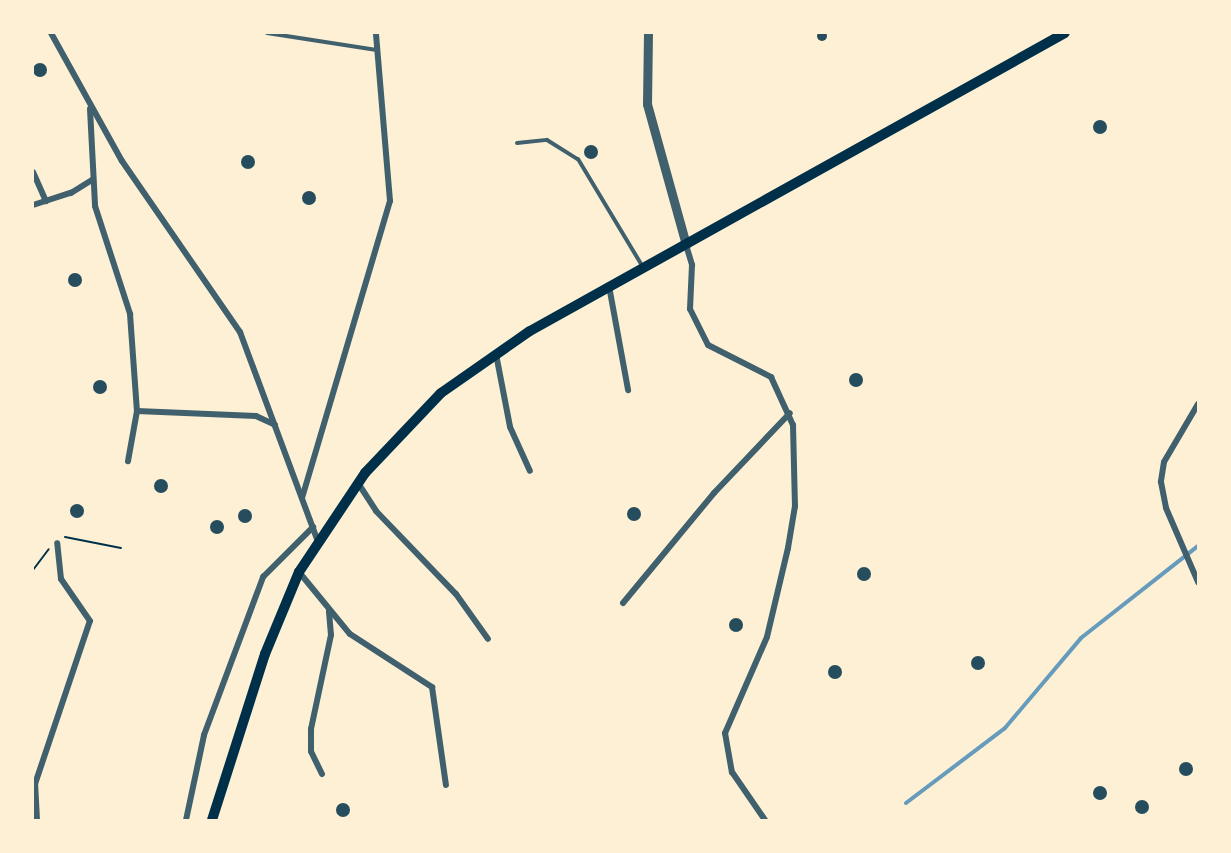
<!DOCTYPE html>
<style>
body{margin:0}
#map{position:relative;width:1231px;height:853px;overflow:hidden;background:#fdf0d5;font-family:Arial,sans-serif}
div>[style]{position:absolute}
.stream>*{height:4px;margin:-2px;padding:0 2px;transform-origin:2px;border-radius:2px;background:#669bbc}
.building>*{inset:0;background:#264d5e}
.round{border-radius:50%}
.path>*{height:2px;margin:-1px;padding:0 1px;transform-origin:1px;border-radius:1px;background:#003049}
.service>*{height:4px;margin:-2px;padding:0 2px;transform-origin:2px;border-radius:2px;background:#3f606c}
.minor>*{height:6px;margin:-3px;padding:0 3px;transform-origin:3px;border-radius:3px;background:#3f606c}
.tertiary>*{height:9px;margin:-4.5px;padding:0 4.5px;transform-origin:4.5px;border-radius:4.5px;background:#3f606c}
.secondary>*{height:10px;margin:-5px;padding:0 5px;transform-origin:5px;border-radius:5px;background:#003049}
span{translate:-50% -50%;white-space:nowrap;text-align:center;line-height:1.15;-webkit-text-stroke:4.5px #fdf0d5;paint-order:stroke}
.frame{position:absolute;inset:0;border:34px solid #fdf0d5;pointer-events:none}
</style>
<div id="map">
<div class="stream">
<div style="left:906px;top:803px;width:124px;rotate:-37.1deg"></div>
<div style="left:1005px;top:728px;width:118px;rotate:-49.8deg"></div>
<div style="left:1081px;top:638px;width:149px;rotate:-38.2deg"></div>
</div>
<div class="building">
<div class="round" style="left:817px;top:31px;width:10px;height:10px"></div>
<div class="round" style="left:33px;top:63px;width:14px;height:14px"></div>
<div class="round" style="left:1093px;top:120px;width:14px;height:14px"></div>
<div class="round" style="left:584px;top:145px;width:14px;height:14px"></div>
<div class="round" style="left:241px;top:155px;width:14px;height:14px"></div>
<div class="round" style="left:302px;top:191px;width:14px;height:14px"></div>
<div class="round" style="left:68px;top:273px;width:14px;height:14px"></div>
<div class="round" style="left:849px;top:373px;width:14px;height:14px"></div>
<div class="round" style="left:93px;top:380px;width:14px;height:14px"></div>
<div class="round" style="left:154px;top:479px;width:14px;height:14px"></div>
<div class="round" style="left:70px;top:504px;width:14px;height:14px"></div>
<div class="round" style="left:627px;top:507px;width:14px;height:14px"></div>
<div class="round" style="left:238px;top:509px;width:14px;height:14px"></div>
<div class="round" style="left:210px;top:520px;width:14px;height:14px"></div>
<div class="round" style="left:857px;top:567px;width:14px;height:14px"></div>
<div class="round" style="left:729px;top:618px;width:14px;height:14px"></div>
<div class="round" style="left:971px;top:656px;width:14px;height:14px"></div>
<div class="round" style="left:828px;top:665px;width:14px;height:14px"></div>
<div class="round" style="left:1179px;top:762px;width:14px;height:14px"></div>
<div class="round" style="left:1093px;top:786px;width:14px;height:14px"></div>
<div class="round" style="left:1135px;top:800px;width:14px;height:14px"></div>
<div class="round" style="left:336px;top:803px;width:14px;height:14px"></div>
</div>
<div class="path">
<div style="left:65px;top:537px;width:57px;rotate:11.1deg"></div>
<div style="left:33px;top:570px;width:26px;rotate:-53deg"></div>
</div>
<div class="service">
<div style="left:267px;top:33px;width:111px;rotate:8.8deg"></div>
<div style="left:517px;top:143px;width:30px;rotate:-6deg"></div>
<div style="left:547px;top:140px;width:36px;rotate:32deg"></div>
<div style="left:578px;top:159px;width:126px;rotate:59deg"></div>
</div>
<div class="minor">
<div style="left:51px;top:33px;width:146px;rotate:61deg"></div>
<div style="left:122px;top:161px;width:208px;rotate:55.4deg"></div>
<div style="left:240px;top:332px;width:221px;rotate:69.6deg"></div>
<div style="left:90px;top:109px;width:97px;rotate:87deg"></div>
<div style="left:95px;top:206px;width:114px;rotate:72deg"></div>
<div style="left:130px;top:314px;width:97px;rotate:85.9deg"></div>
<div style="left:137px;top:411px;width:51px;rotate:100.2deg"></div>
<div style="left:33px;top:172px;width:32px;rotate:66deg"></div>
<div style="left:33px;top:205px;width:40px;rotate:-18deg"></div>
<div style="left:71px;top:193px;width:26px;rotate:-32deg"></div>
<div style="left:686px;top:245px;width:21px;rotate:73deg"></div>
<div style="left:692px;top:265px;width:44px;rotate:92.6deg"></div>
<div style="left:690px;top:309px;width:40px;rotate:63.4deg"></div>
<div style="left:708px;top:345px;width:71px;rotate:26.9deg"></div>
<div style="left:771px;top:377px;width:53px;rotate:65.4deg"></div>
<div style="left:793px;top:425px;width:81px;rotate:88.6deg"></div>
<div style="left:795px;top:506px;width:43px;rotate:99.5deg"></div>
<div style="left:788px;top:548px;width:91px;rotate:103.3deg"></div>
<div style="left:767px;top:637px;width:105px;rotate:113.6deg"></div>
<div style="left:725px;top:733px;width:40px;rotate:80deg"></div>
<div style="left:732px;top:772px;width:58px;rotate:55.5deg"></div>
<div style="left:609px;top:286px;width:106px;rotate:79.6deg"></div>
<div style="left:496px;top:354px;width:74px;rotate:79.1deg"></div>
<div style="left:510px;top:427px;width:48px;rotate:65.6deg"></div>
<div style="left:1198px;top:404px;width:67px;rotate:120.4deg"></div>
<div style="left:1164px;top:462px;width:20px;rotate:99deg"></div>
<div style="left:1161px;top:482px;width:26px;rotate:79deg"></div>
<div style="left:1166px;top:508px;width:81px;rotate:66.6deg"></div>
<div style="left:137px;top:411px;width:119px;rotate:2.4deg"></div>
<div style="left:256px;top:416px;width:21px;rotate:25deg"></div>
<div style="left:358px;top:483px;width:33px;rotate:57deg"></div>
<div style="left:376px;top:511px;width:115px;rotate:46.1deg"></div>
<div style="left:456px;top:594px;width:55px;rotate:54.6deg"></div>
<div style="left:302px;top:498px;width:310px;rotate:-73.5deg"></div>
<div style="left:390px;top:201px;width:169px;rotate:-94.8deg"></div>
<div style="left:299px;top:572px;width:80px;rotate:50.6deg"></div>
<div style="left:350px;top:634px;width:98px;rotate:32.9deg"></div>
<div style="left:432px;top:687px;width:99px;rotate:81.9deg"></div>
<div style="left:623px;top:603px;width:143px;rotate:-50.4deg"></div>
<div style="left:714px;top:493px;width:110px;rotate:-46.5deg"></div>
<div style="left:322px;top:774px;width:25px;rotate:-116deg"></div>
<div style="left:311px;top:751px;width:22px;rotate:-90deg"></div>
<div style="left:311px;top:729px;width:96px;rotate:-78deg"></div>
<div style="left:331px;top:635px;width:24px;rotate:-95deg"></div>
<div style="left:37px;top:820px;width:36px;rotate:-93deg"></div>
<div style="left:35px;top:784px;width:172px;rotate:-71.4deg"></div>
<div style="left:90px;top:621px;width:51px;rotate:-124.6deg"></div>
<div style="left:61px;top:579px;width:36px;rotate:-96deg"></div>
<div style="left:186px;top:820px;width:87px;rotate:-78deg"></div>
<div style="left:204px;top:735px;width:169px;rotate:-69.5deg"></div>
<div style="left:263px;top:577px;width:71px;rotate:-45deg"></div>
</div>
<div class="tertiary">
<div style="left:648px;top:33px;width:71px;rotate:90.8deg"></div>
<div style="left:647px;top:104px;width:146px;rotate:74.5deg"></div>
</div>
<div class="secondary">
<div style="left:212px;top:820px;width:174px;rotate:-72.3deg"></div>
<div style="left:265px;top:654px;width:89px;rotate:-67.5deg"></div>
<div style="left:299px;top:572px;width:119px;rotate:-56.3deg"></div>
<div style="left:365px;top:473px;width:110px;rotate:-46.5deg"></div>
<div style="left:441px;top:393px;width:108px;rotate:-34.9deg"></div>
<div style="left:530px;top:331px;width:612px;rotate:-29.12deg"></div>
</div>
<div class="frame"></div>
</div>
